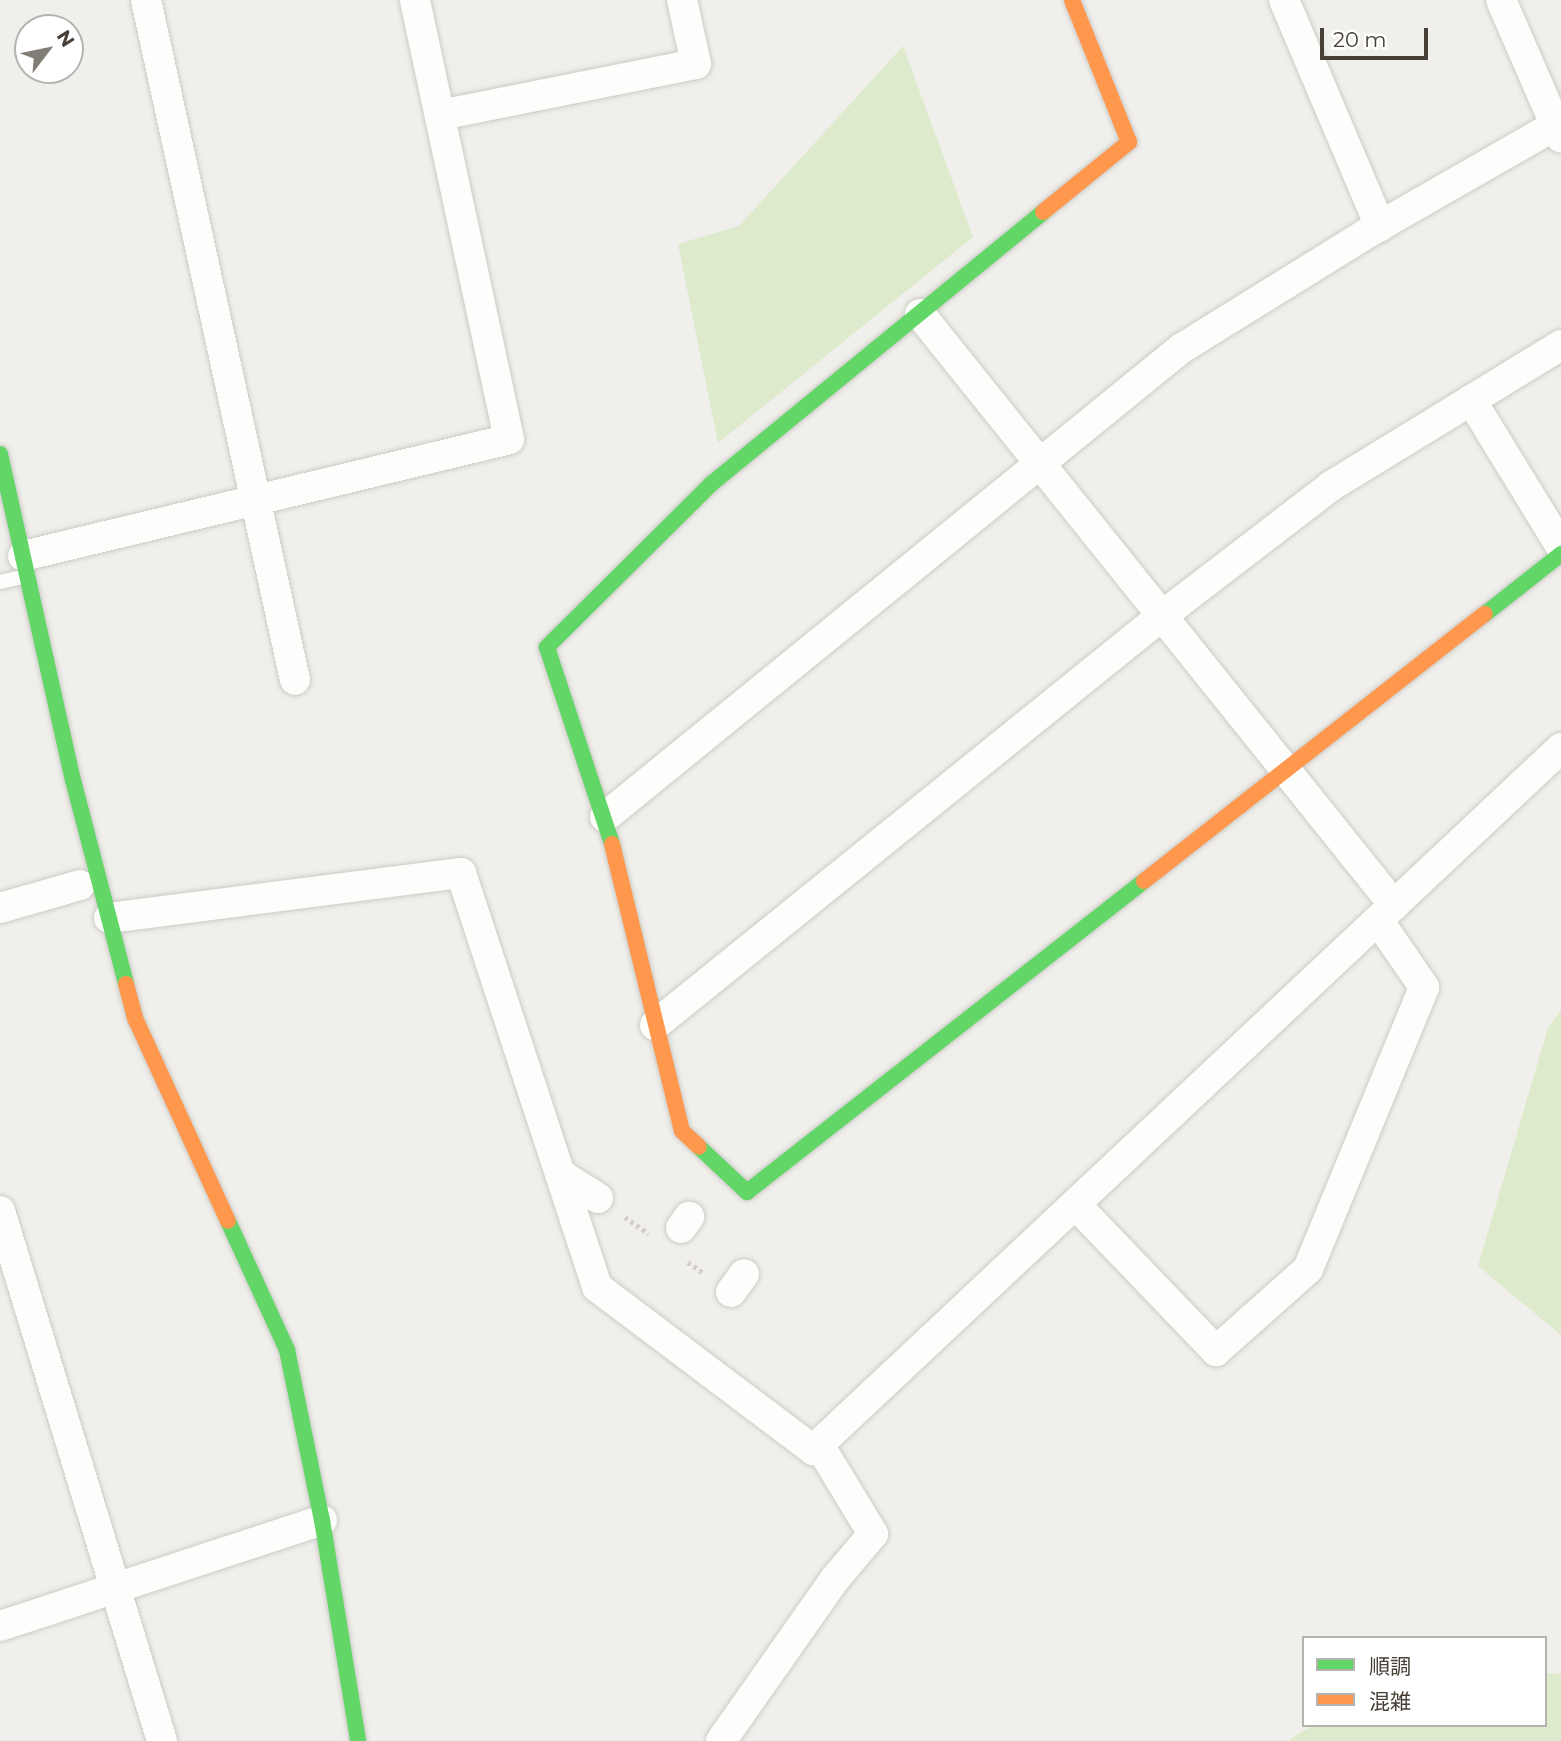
<!DOCTYPE html>
<meta charset="utf-8">
<style>
body{margin:0}
#map{position:relative;width:1561px;height:1741px;overflow:hidden;background:#f0efeb;font-family:Montserrat,"Noto Sans JP",sans-serif}
div>[style]{position:absolute}
.green>*{inset:0;background:#ddeacb}
.path>*{height:4.5px;margin-top:-2.25px;transform-origin:0;background:repeating-linear-gradient(90deg,#d1cecb 0 3.5px,transparent 0 7px)}
.roads{filter:drop-shadow(0 0 2px #cccbc7) drop-shadow(0 0 2px #cccbc7)}
.lane>*{height:14px;margin:-7px;padding:0 7px;transform-origin:7px;border-radius:7px;background:#fdfdfc}
.street>*{height:30px;margin:-15px;padding:0 15px;transform-origin:15px;border-radius:15px;background:#fdfdfc}
.fast>*{height:16px;margin:-8px;padding:0 8px;transform-origin:8px;border-radius:8px;background:#63d668}
.slow>*{height:16px;margin:-8px;padding:0 8px;transform-origin:8px;border-radius:8px;background:#ff974d}
span{translate:-50% -50%;white-space:nowrap;text-align:center;line-height:1.15;-webkit-text-stroke:5px #fff;paint-order:stroke}
.legend{position:absolute;left:1302px;top:1636px;width:245px;height:91px;box-sizing:border-box;background:#fff;border:2px solid #b5b3af;margin:0;padding:9px 12px;list-style:none;font-size:21px;color:#464037}
.legend li{display:flex;align-items:center;gap:14px;height:35px}
.legend b{width:35px;border:2px solid #b5b3af}
.north{position:absolute;left:14px;top:14px;width:70px;height:70px;box-sizing:border-box;background:#fff;border:2px solid #b5b3af;border-radius:50%;rotate:58deg;font-size:19px;font-weight:700;line-height:28px;text-align:center;color:#464037}
.north::after{content:'';display:block;margin:auto;width:24px;height:32px;background:#827d76;clip-path:polygon(50% 0,100% 100%,50% 72%,0 100%)}
.scale{position:absolute;left:1320px;top:28px;width:108px;height:32px;box-sizing:border-box;border:4px solid #464037;border-top:0;padding-left:9px;font-size:21px;line-height:24px;white-space:nowrap;color:#464037;-webkit-text-stroke:5px #fff;paint-order:stroke}
</style>
<div id="map">
<div class="green">
<div style="clip-path:polygon(903px 46px,973px 237px,718px 443px,678px 244px,739px 226px)"></div>
<div style="clip-path:polygon(1561px 1010px,1561px 1335px,1478px 1266px,1548px 1028px)"></div>
<div style="clip-path:polygon(1545px 1673px,1561px 1674px,1561px 1741px,1288px 1741px,1313px 1725px,1545px 1725px)"></div>
</div>
<div class="path">
<div style="left:625px;top:1217px;width:29px;rotate:35deg"></div>
<div style="left:688px;top:1262px;width:19px;rotate:36deg"></div>
</div>
<div class="roads">
<div class="lane">
<div style="left:0;top:582px;width:27px;rotate:-13deg"></div>
</div>
<div class="street">
<div style="left:146px;top:0;width:696px;rotate:77.64deg"></div>
<div style="left:1284px;top:0;width:246px;rotate:67deg"></div>
<div style="left:1501px;top:0;width:150px;rotate:66.5deg"></div>
<div style="left:440px;top:115px;width:261px;rotate:-11.3deg"></div>
<div style="left:696px;top:64px;width:66px;rotate:-102.3deg"></div>
<div style="left:920px;top:314px;width:758px;rotate:51.27deg"></div>
<div style="left:1471px;top:400px;width:172px;rotate:58.5deg"></div>
<div style="left:23px;top:556px;width:500px;rotate:-13.5deg"></div>
<div style="left:509px;top:439px;width:449px;rotate:-102.1deg"></div>
<div style="left:605px;top:817px;width:744px;rotate:-39.11deg"></div>
<div style="left:1182px;top:348px;width:220px;rotate:-31.8deg"></div>
<div style="left:1369px;top:232px;width:213px;rotate:-29.8deg"></div>
<div style="left:0;top:908px;width:83px;rotate:-16deg"></div>
<div style="left:109px;top:918px;width:355px;rotate:-7.3deg"></div>
<div style="left:461px;top:873px;width:436px;rotate:71.8deg"></div>
<div style="left:597px;top:1287px;width:271px;rotate:37deg"></div>
<div style="left:813px;top:1450px;width:1026px;rotate:-43.18deg"></div>
<div style="left:655px;top:1025px;width:653px;rotate:-38.91deg"></div>
<div style="left:1163px;top:615px;width:212px;rotate:-37.5deg"></div>
<div style="left:1331px;top:486px;width:270px;rotate:-31.5deg"></div>
<div style="left:560px;top:1174px;width:45px;rotate:32.3deg"></div>
<div style="left:1075px;top:1204px;width:204px;rotate:46.2deg"></div>
<div style="left:1216px;top:1351px;width:123px;rotate:-41.7deg"></div>
<div style="left:1308px;top:1269px;width:305px;rotate:-67.6deg"></div>
<div style="left:1424px;top:987px;width:81px;rotate:-124.5deg"></div>
<div style="left:0;top:1211px;width:554px;rotate:73deg"></div>
<div style="left:681px;top:1228px;width:14px;rotate:-54deg"></div>
<div style="left:731px;top:1292px;width:22px;rotate:-54deg"></div>
<div style="left:0;top:1626px;width:339px;rotate:-18.2deg"></div>
<div style="left:721px;top:1741px;width:198px;rotate:-54.9deg"></div>
<div style="left:835px;top:1579px;width:59px;rotate:-49.8deg"></div>
<div style="left:873px;top:1534px;width:104px;rotate:-121.2deg"></div>
</div>
<div class="fast">
<div style="left:0;top:454px;width:334px;rotate:77.4deg"></div>
<div style="left:73px;top:780px;width:211px;rotate:75.4deg"></div>
<div style="left:1485px;top:614px;width:97px;rotate:-38.3deg"></div>
<div style="left:612px;top:844px;width:207px;rotate:-108.3deg"></div>
<div style="left:547px;top:647px;width:231px;rotate:-44.8deg"></div>
<div style="left:711px;top:484px;width:429px;rotate:-39.3deg"></div>
<div style="left:699px;top:1147px;width:66px;rotate:43.2deg"></div>
<div style="left:747px;top:1192px;width:504px;rotate:-38.07deg"></div>
<div style="left:228px;top:1221px;width:142px;rotate:65.4deg"></div>
<div style="left:287px;top:1350px;width:174px;rotate:78.4deg"></div>
<div style="left:322px;top:1520px;width:224px;rotate:80.7deg"></div>
</div>
<div class="slow">
<div style="left:1043px;top:212px;width:111px;rotate:-39.1deg"></div>
<div style="left:1129px;top:142px;width:153px;rotate:-111.9deg"></div>
<div style="left:612px;top:844px;width:295px;rotate:76.3deg"></div>
<div style="left:682px;top:1131px;width:23px;rotate:43deg"></div>
<div style="left:1144px;top:881px;width:433px;rotate:-38.1deg"></div>
<div style="left:126px;top:984px;width:35px;rotate:75deg"></div>
<div style="left:135px;top:1018px;width:223px;rotate:65.4deg"></div>
</div>
</div>
<ul class="legend">
<li><b style="height:9px;background:#63d668"></b>順調</li>
<li><b style="height:9px;background:#ff974d"></b>混雑</li>
</ul>
<div class="north">N</div>
<div class="scale">20 m</div>
</div>
